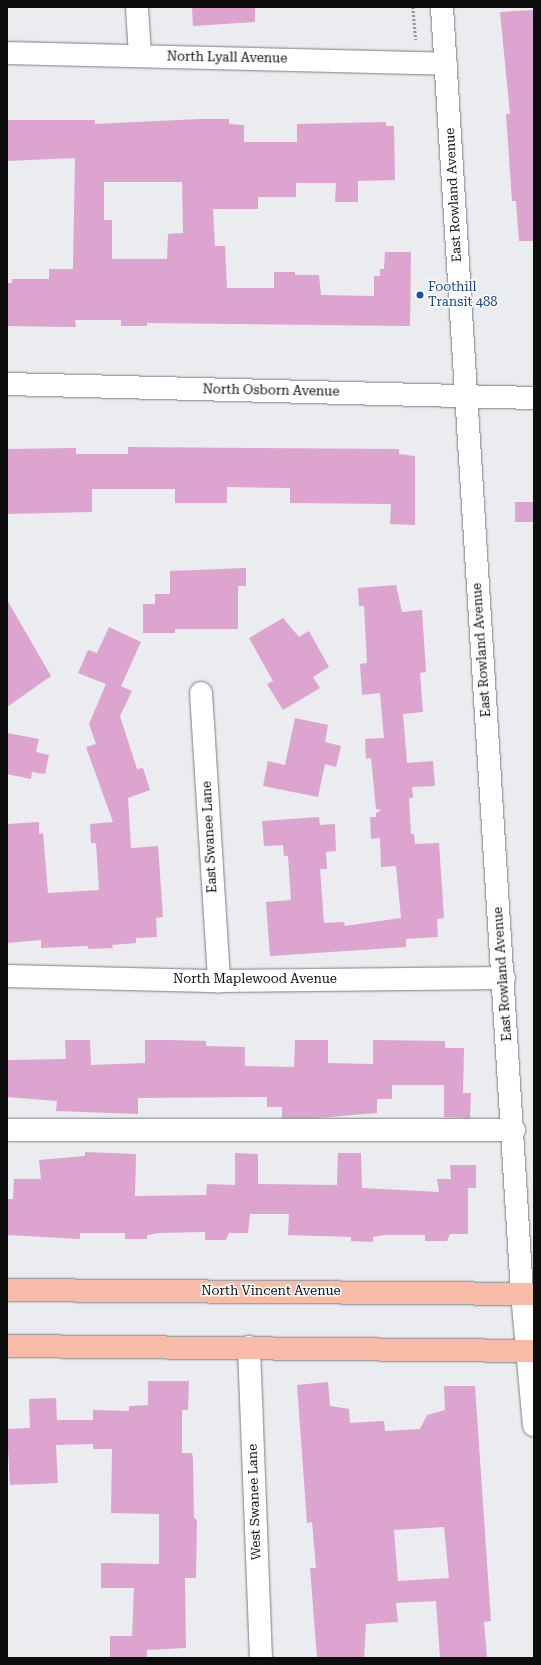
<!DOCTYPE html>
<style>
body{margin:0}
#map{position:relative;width:541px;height:1665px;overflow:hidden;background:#eaecf0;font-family:"Roboto Serif",serif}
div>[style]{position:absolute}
.building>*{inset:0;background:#dca4ce}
.path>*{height:2.5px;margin-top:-1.25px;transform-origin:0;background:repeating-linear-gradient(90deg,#939497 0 2px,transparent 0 4px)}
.roads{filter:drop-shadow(0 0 1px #7c7d80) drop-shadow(0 0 1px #7c7d80)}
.minor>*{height:22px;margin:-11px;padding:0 11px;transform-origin:11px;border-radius:11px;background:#fff}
.major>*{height:22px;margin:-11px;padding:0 11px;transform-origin:11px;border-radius:11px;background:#f7bba8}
.dots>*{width:11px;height:11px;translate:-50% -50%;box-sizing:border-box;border:2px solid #fff;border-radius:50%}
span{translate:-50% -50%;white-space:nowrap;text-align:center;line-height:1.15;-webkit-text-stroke:3px #fff;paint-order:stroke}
.street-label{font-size:13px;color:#0d0d0e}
.transit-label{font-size:13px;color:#164399}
.left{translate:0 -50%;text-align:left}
.frame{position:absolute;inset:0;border:8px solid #0d0d0e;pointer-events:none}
</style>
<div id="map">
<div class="building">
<div style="clip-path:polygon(192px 7px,255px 7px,255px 22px,193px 26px)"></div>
<div style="clip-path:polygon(534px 10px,534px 241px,519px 241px,516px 201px,512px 201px,506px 114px,510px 114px,500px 12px)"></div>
<div style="clip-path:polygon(evenodd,200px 119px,229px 119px,229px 124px,244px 125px,244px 142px,297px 142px,297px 124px,386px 122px,386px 126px,394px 126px,395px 180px,358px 181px,358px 202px,335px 202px,336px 183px,296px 183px,296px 197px,258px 197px,258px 209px,213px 209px,215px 246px,225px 246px,227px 288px,274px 288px,274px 272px,295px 272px,295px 275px,319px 275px,321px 295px,374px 296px,374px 276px,380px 276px,380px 269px,384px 269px,385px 252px,411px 252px,410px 326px,147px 323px,147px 326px,121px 326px,121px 320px,75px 320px,76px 327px,7px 326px,7px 283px,12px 283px,12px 279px,49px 279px,49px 269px,73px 269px,75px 158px,7px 161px,7px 120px,95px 120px,95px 124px,200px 119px,104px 182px,182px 182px,183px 233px,168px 234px,167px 259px,112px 259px,112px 220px,104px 220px,104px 182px)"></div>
<div style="clip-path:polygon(128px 447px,399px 449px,399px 454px,415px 456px,415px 525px,390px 524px,391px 504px,290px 503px,290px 488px,227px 487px,227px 503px,175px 503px,175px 489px,92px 489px,92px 512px,7px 514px,7px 449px,76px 448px,76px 454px,128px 454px)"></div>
<div style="clip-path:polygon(515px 502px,534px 502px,534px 522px,515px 522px)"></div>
<div style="clip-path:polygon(246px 568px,246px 586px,238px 586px,238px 629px,175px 629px,175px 633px,143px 633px,143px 604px,155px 604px,155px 594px,170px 594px,170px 571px)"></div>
<div style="clip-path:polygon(396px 585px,402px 612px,422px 610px,426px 672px,420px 673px,423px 712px,403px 714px,407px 763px,433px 761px,435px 786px,412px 787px,413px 798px,409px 798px,411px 834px,414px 834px,415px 844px,439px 843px,444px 918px,437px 919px,438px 937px,406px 939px,406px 947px,270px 956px,266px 902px,291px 900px,288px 856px,284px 856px,283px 845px,264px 846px,262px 821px,319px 817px,320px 825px,335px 824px,336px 851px,326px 852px,327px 869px,320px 869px,324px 923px,344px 922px,345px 926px,401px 918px,396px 866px,381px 867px,380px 838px,371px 839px,370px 817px,376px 817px,376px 813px,382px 810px,376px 809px,371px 758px,366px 759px,365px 739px,384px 738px,380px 693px,362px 695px,360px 664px,367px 663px,364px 606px,359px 606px,358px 588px)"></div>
<div style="clip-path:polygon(7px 600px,51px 676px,7px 707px)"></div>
<div style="clip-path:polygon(283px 618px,299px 637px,309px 631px,329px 667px,313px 677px,320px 688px,283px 710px,267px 684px,273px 681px,249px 638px)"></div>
<div style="clip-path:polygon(109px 627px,141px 642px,121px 686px,132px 691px,120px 716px,137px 769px,143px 768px,150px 790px,128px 798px,131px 848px,158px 846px,163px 917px,156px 918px,157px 937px,136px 938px,136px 943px,112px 945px,113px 948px,88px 949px,88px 946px,41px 948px,41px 940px,7px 943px,7px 824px,39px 822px,39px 834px,43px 833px,48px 893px,99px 890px,96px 843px,91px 843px,90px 824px,113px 822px,86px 747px,96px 744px,89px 724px,106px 684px,78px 673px,88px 650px,97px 653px)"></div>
<div style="clip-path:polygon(295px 718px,328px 725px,325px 742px,341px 746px,336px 767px,325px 764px,318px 797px,263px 786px,268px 761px,285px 765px)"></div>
<div style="clip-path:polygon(7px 733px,39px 739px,36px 752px,49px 755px,45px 774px,32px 772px,31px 779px,7px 774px)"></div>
<div style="clip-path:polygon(65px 1040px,90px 1040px,91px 1065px,145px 1063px,145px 1040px,171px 1040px,206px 1041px,206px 1046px,245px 1047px,245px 1066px,294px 1067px,295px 1040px,328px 1040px,328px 1063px,373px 1064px,373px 1040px,445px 1041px,445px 1048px,464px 1048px,463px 1093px,471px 1093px,470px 1118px,444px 1117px,444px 1085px,392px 1085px,392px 1099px,377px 1099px,377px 1113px,317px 1118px,282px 1118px,282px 1107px,267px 1107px,267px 1097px,138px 1098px,138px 1114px,56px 1111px,57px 1101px,7px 1097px,7px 1060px,66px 1059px)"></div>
<div style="clip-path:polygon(85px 1152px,136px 1154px,135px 1196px,206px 1195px,207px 1184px,235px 1185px,235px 1153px,258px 1154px,258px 1184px,337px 1185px,338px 1153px,361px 1153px,362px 1188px,439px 1192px,437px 1179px,451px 1179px,450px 1165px,476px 1165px,476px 1188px,468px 1188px,468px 1234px,450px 1234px,447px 1241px,425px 1241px,425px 1235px,384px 1235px,373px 1237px,373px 1242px,351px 1241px,351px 1237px,288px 1235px,289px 1214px,250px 1214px,248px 1233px,229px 1233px,226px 1240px,205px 1240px,205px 1232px,159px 1233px,147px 1235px,147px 1239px,125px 1239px,125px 1233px,80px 1233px,80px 1239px,7px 1235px,7px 1199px,13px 1199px,14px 1179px,41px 1179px,39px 1160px,85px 1156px)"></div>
<div style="clip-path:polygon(148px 1381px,189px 1381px,188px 1410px,182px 1410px,182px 1453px,192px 1453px,193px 1459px,194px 1518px,197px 1520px,196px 1578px,185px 1578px,186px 1648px,147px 1650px,147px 1658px,110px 1658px,110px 1636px,132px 1636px,134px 1588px,101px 1588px,101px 1563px,159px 1564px,159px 1514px,111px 1513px,112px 1449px,93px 1449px,93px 1444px,56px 1445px,58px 1483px,10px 1485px,7px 1429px,30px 1428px,29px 1399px,56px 1398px,57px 1420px,93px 1420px,93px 1410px,129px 1411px,129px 1406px,148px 1405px)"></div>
<div style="clip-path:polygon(evenodd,328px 1382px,330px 1406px,349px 1409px,350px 1423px,384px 1421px,385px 1431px,420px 1429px,427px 1415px,445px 1410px,444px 1386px,475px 1386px,491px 1621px,484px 1622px,487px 1658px,440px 1658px,436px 1601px,396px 1603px,398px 1622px,366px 1624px,364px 1658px,317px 1658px,310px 1568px,316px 1568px,312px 1522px,307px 1523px,297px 1385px,328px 1382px,444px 1527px,449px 1578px,398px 1581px,394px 1530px,444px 1527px)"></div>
</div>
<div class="path">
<div style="left:413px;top:7px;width:33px;rotate:85deg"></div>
</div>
<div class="roads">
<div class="minor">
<div style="left:137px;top:7px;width:49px;rotate:86.5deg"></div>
<div style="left:442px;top:7px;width:1289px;rotate:86.44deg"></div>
<div style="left:522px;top:1294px;width:132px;rotate:84.8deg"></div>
<div style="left:7px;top:53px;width:439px;rotate:1.4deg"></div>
<div style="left:7px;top:384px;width:527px;rotate:1.52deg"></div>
<div style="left:201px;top:693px;width:289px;rotate:86.4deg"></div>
<div style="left:7px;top:976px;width:212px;rotate:1.4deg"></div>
<div style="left:219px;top:981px;width:285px;rotate:-0.6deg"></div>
<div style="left:7px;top:1130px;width:507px"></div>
<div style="left:249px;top:1347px;width:311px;rotate:87.8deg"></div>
</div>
<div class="major">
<div style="left:7px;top:1290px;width:527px;rotate:0.43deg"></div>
<div style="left:7px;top:1346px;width:527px;rotate:0.54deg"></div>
</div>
</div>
<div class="dots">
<div style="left:420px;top:295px;background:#1a4fb4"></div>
</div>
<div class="street-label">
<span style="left:227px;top:58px;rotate:1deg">North Lyall Avenue</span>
<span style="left:454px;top:195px;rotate:-93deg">East Rowland Avenue</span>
<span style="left:271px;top:391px;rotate:1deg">North Osborn Avenue</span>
<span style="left:482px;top:650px;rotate:-94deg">East Rowland Avenue</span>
<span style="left:210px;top:837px;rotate:-93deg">East Swanee Lane</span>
<span style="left:503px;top:974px;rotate:-94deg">East Rowland Avenue</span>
<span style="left:255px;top:979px">North Maplewood Avenue</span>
<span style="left:271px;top:1291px">North Vincent Avenue</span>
<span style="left:255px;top:1502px;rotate:-92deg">West Swanee Lane</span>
</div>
<div class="transit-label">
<span class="left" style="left:428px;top:295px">Foothill<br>Transit 488</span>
</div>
<div class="frame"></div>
</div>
